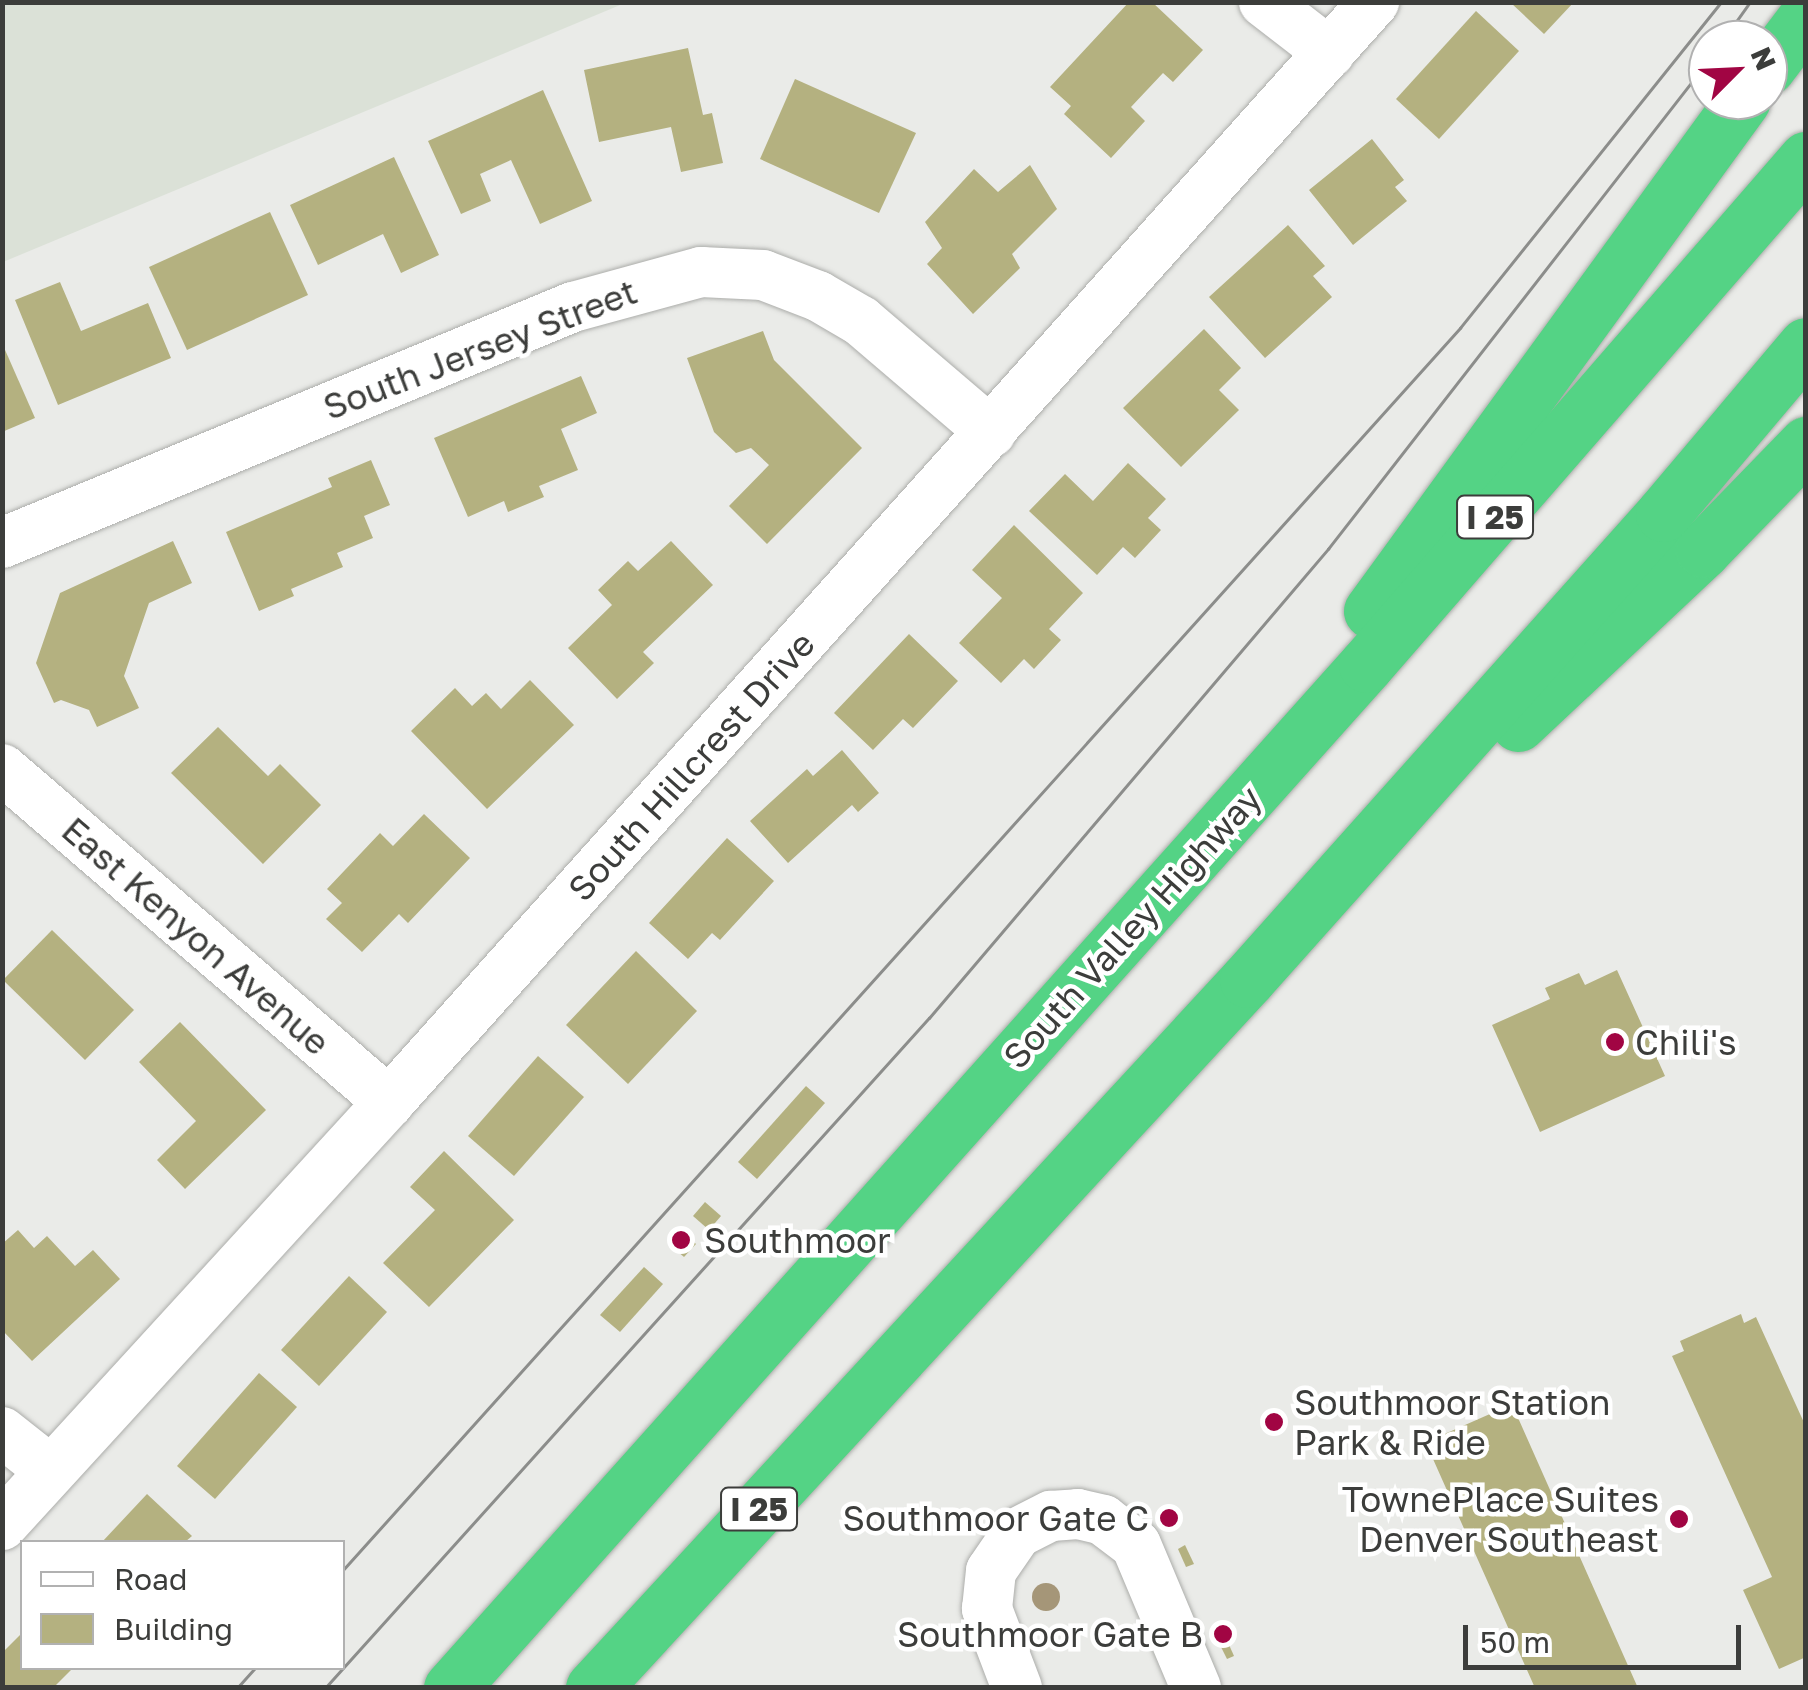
<!DOCTYPE html>
<style>
body{margin:0}
#map{position:relative;width:1808px;height:1690px;overflow:hidden;background:#eaebe8;font-family:"Golos Text",sans-serif}
div>[style]{position:absolute}
.built>*{inset:0;background:#dbe1d7}
.building>*{inset:0;background:#b4b180}
.roads{filter:drop-shadow(0 0 2px #acadaa) drop-shadow(0 0 2px #acadaa)}
.minor>*{height:50px;margin:-25px;padding:0 25px;transform-origin:25px;border-radius:25px;background:#fff}
.highway>*{height:55px;margin:-27.5px;padding:0 27.5px;transform-origin:27.5px;border-radius:27.5px;background:#54d385}
.tram>*{height:2.5px;margin:-1.25px;padding:0 1.25px;transform-origin:1.25px;border-radius:1.25px;background:#8c8d8b}
.trees>*{width:28px;height:28px;margin:-14px;border-radius:50%;background:#a59678}
.dots>*{width:28px;height:28px;translate:-50% -50%;box-sizing:border-box;border:5px solid #fff;border-radius:50%}
span{translate:-50% -50%;white-space:nowrap;text-align:center;line-height:1.15;-webkit-text-stroke:9px #fff;paint-order:stroke}
.shield-label span{padding:2px 8px;background:#fff;border:2px solid;border-radius:8px;-webkit-text-stroke-width:0}
.shield-label{font-size:32px;color:#3c3d3b;font-weight:700}
.street-label{font-size:35px;color:#3c3d3b}
.poi-label{font-size:35px;color:#3c3d3b}
.left{translate:0 -50%;text-align:left}
.right{translate:-100% -50%;text-align:right}
.frame{position:absolute;inset:0;border:5px solid #3c3d3b;pointer-events:none}
.legend{position:absolute;left:20px;top:1540px;width:325px;height:130px;box-sizing:border-box;background:#fff;border:2px solid #b1b1b1;margin:0;padding:12px 18px;list-style:none;font-size:30px;color:#3c3d3b}
.legend li{display:flex;align-items:center;gap:20px;height:50px}
.legend b{width:50px;border:2px solid #b1b1b1}
.north{position:absolute;left:1688px;top:20px;width:100px;height:100px;box-sizing:border-box;background:#fff;border:2px solid #b1b1b1;border-radius:50%;rotate:66deg;font-size:28px;font-weight:700;line-height:40px;text-align:center;color:#3c3d3b}
.north::after{content:'';display:block;margin:auto;width:35px;height:45px;background:#a10543;clip-path:polygon(50% 0,100% 100%,50% 72%,0 100%)}
.scale{position:absolute;left:1463px;top:1625px;width:278px;height:45px;box-sizing:border-box;border:5px solid #3c3d3b;border-top:0;padding-left:12px;font-size:30px;line-height:35px;white-space:nowrap;color:#3c3d3b;-webkit-text-stroke:8px #fff;paint-order:stroke}
</style>
<div id="map">
<div class="built">
<div style="clip-path:polygon(3px 2px,625px 2px,625px 3px,3px 262px)"></div>
</div>
<div class="building">
<div style="clip-path:polygon(1129px 2px,1152px 2px,1203px 50px,1173px 82px,1163px 73px,1131px 107px,1145px 121px,1111px 158px,1064px 114px,1071px 106px,1050px 87px)"></div>
<div style="clip-path:polygon(1510px 2px,1574px 2px,1544px 34px)"></div>
<div style="clip-path:polygon(1476px 11px,1519px 51px,1439px 139px,1396px 99px)"></div>
<div style="clip-path:polygon(688px 48px,703px 115px,712px 113px,723px 163px,681px 172px,671px 127px,599px 142px,584px 70px)"></div>
<div style="clip-path:polygon(795px 79px,916px 133px,879px 213px,760px 159px)"></div>
<div style="clip-path:polygon(543px 90px,592px 201px,540px 224px,511px 160px,480px 174px,491px 201px,461px 214px,428px 141px)"></div>
<div style="clip-path:polygon(1372px 139px,1404px 180px,1395px 187px,1407px 201px,1353px 245px,1309px 190px)"></div>
<div style="clip-path:polygon(394px 157px,439px 255px,401px 273px,383px 234px,318px 265px,290px 205px)"></div>
<div style="clip-path:polygon(1030px 165px,1057px 209px,1012px 254px,1020px 268px,973px 314px,927px 264px,942px 248px,925px 222px,974px 169px,998px 192px)"></div>
<div style="clip-path:polygon(270px 212px,308px 295px,187px 350px,149px 267px)"></div>
<div style="clip-path:polygon(1288px 225px,1325px 266px,1313px 276px,1332px 297px,1265px 358px,1209px 297px)"></div>
<div style="clip-path:polygon(60px 282px,81px 331px,148px 303px,171px 358px,58px 405px,15px 300px)"></div>
<div style="clip-path:polygon(1204px 329px,1241px 368px,1219px 390px,1239px 410px,1181px 467px,1123px 408px)"></div>
<div style="clip-path:polygon(763px 331px,774px 360px,862px 448px,767px 544px,729px 506px,769px 465px,751px 448px,736px 453px,714px 432px,687px 358px)"></div>
<div style="clip-path:polygon(2px 343px,35px 418px,2px 432px)"></div>
<div style="clip-path:polygon(581px 376px,597px 413px,561px 429px,578px 470px,539px 486px,544px 497px,508px 512px,504px 501px,468px 517px,434px 438px)"></div>
<div style="clip-path:polygon(371px 460px,390px 505px,364px 516px,373px 538px,337px 553px,343px 567px,291px 589px,294px 596px,259px 611px,226px 532px,332px 487px,328px 478px)"></div>
<div style="clip-path:polygon(1128px 463px,1166px 499px,1148px 518px,1161px 530px,1135px 558px,1123px 547px,1097px 575px,1029px 511px,1065px 474px,1093px 501px)"></div>
<div style="clip-path:polygon(1014px 525px,1083px 593px,1049px 629px,1061px 640px,1034px 669px,1024px 659px,1001px 683px,959px 643px,1002px 598px,972px 570px)"></div>
<div style="clip-path:polygon(173px 541px,192px 583px,149px 603px,124px 676px,139px 708px,97px 727px,89px 710px,61px 700px,54px 703px,36px 663px,60px 593px)"></div>
<div style="clip-path:polygon(671px 541px,713px 585px,643px 652px,654px 663px,617px 699px,568px 648px,612px 605px,598px 590px,628px 561px,638px 571px)"></div>
<div style="clip-path:polygon(909px 634px,958px 681px,913px 728px,903px 719px,873px 750px,834px 713px)"></div>
<div style="clip-path:polygon(530px 680px,574px 725px,487px 809px,411px 731px,455px 688px,472px 706px,486px 693px,501px 709px)"></div>
<div style="clip-path:polygon(218px 727px,268px 776px,280px 764px,321px 805px,263px 864px,171px 773px)"></div>
<div style="clip-path:polygon(842px 750px,879px 793px,858px 812px,852px 805px,788px 863px,750px 821px,807px 769px,813px 776px)"></div>
<div style="clip-path:polygon(424px 814px,470px 858px,408px 923px,399px 914px,362px 952px,326px 919px,342px 903px,327px 889px,380px 833px,393px 846px)"></div>
<div style="clip-path:polygon(727px 838px,774px 881px,720px 940px,712px 933px,688px 959px,649px 923px)"></div>
<div style="clip-path:polygon(52px 930px,134px 1010px,85px 1060px,3px 980px)"></div>
<div style="clip-path:polygon(636px 951px,697px 1011px,628px 1084px,566px 1025px)"></div>
<div style="clip-path:polygon(1617px 970px,1665px 1076px,1540px 1132px,1492px 1025px,1550px 999px,1545px 988px,1579px 973px,1585px 985px)"></div>
<div style="clip-path:polygon(180px 1022px,266px 1110px,185px 1189px,157px 1160px,196px 1121px,139px 1062px)"></div>
<div style="clip-path:polygon(538px 1056px,584px 1097px,514px 1176px,468px 1136px)"></div>
<div style="clip-path:polygon(806px 1086px,825px 1103px,757px 1179px,738px 1162px)"></div>
<div style="clip-path:polygon(444px 1151px,514px 1220px,429px 1307px,383px 1263px,435px 1210px,410px 1187px)"></div>
<div style="clip-path:polygon(705px 1202px,721px 1216px,709px 1230px,693px 1216px)"></div>
<div style="clip-path:polygon(18px 1230px,34px 1248px,47px 1236px,75px 1266px,93px 1250px,120px 1279px,32px 1361px,2px 1330px,2px 1244px)"></div>
<div style="clip-path:polygon(681px 1230px,696px 1244px,684px 1257px,668px 1243px)"></div>
<div style="clip-path:polygon(644px 1267px,663px 1284px,620px 1332px,600px 1315px)"></div>
<div style="clip-path:polygon(349px 1276px,387px 1312px,319px 1386px,281px 1350px)"></div>
<div style="clip-path:polygon(1741px 1314px,1744px 1323px,1756px 1317px,1806px 1427px,1806px 1657px,1779px 1669px,1743px 1590px,1772px 1577px,1672px 1356px,1684px 1351px,1680px 1341px)"></div>
<div style="clip-path:polygon(259px 1373px,297px 1407px,215px 1499px,177px 1466px)"></div>
<div style="clip-path:polygon(1499px 1410px,1503px 1417px,1515px 1411px,1638px 1688px,1535px 1688px,1429px 1450px,1443px 1443px,1440px 1436px)"></div>
<div style="clip-path:polygon(147px 1494px,192px 1536px,185px 1542px,102px 1542px)"></div>
<div style="clip-path:polygon(1185px 1545px,1194px 1564px,1186px 1567px,1178px 1549px)"></div>
<div style="clip-path:polygon(22px 1633px,22px 1668px,73px 1668px,53px 1688px,7px 1688px,2px 1683px,2px 1653px)"></div>
<div style="clip-path:polygon(1226px 1638px,1234px 1656px,1227px 1659px,1218px 1641px)"></div>
</div>
<div class="roads">
<div class="minor">
<div style="left:1264px;top:2px;width:83px;rotate:37.7deg"></div>
<div style="left:2px;top:543px;width:618px;rotate:-22.46deg"></div>
<div style="left:573px;top:307px;width:133px;rotate:-15.3deg"></div>
<div style="left:701px;top:272px;width:62px;rotate:2.8deg"></div>
<div style="left:763px;top:275px;width:59px;rotate:20.9deg"></div>
<div style="left:818px;top:296px;width:50px;rotate:30.2deg"></div>
<div style="left:861px;top:321px;width:171px;rotate:40.5deg"></div>
<div style="left:2px;top:769px;width:511px;rotate:40.71deg"></div>
<div style="left:2px;top:1432px;width:61px;rotate:38.4deg"></div>
<div style="left:2px;top:1525px;width:573px;rotate:-47.54deg"></div>
<div style="left:389px;top:1102px;width:1477px;rotate:-48.16deg"></div>
<div style="left:1017px;top:1688px;width:85px;rotate:-110.8deg"></div>
<div style="left:987px;top:1609px;width:38px;rotate:-84deg"></div>
<div style="left:991px;top:1571px;width:46px;rotate:-55.6deg"></div>
<div style="left:1017px;top:1533px;width:38px;rotate:-27deg"></div>
<div style="left:1051px;top:1516px;width:27px;rotate:-4deg"></div>
<div style="left:1078px;top:1514px;width:26px;rotate:13deg"></div>
<div style="left:1103px;top:1520px;width:41px;rotate:37.1deg"></div>
<div style="left:1136px;top:1545px;width:155px;rotate:67.2deg"></div>
</div>
<div class="highway">
<div style="left:1768px;top:67px;width:63px;rotate:-52.8deg"></div>
<div style="left:1371px;top:611px;width:632px;rotate:-53.95deg"></div>
<div style="left:1518px;top:724px;width:254px;rotate:-43.2deg"></div>
<div style="left:1703px;top:550px;width:148px;rotate:-45.8deg"></div>
<div style="left:451px;top:1688px;width:1372px;rotate:-48.19deg"></div>
<div style="left:1366px;top:665px;width:671px;rotate:-48.99deg"></div>
<div style="left:593px;top:1688px;width:964px;rotate:-47.27deg"></div>
<div style="left:1247px;top:980px;width:625px;rotate:-48.24deg"></div>
<div style="left:1663px;top:514px;width:221px;rotate:-49.8deg"></div>
</div>
</div>
<div class="tram">
<div style="left:1723px;top:40px;width:47px;rotate:-54.6deg"></div>
<div style="left:342px;top:1571px;width:1672px;rotate:-48.03deg"></div>
<div style="left:1460px;top:328px;width:418px;rotate:-51.3deg"></div>
<div style="left:237px;top:1688px;width:27px;rotate:-48deg"></div>
<div style="left:325px;top:1688px;width:902px;rotate:-47.97deg"></div>
<div style="left:929px;top:1018px;width:616px;rotate:-49.61deg"></div>
<div style="left:1328px;top:549px;width:619px;rotate:-52.09deg"></div>
</div>
<div class="trees">
<div style="left:1046px;top:1597px"></div>
</div>
<div class="dots">
<div style="left:1615px;top:1042px;background:#a10543"></div>
<div style="left:681px;top:1240px;background:#a10543"></div>
<div style="left:1274px;top:1422px;background:#a10543"></div>
<div style="left:1169px;top:1518px;background:#a10543"></div>
<div style="left:1679px;top:1519px;background:#a10543"></div>
<div style="left:1223px;top:1634px;background:#a10543"></div>
</div>
<div class="shield-label">
<span style="left:1495px;top:517px">I 25</span>
<span style="left:759px;top:1509px">I 25</span>
</div>
<div class="street-label">
<span style="left:480px;top:349px;rotate:-21deg">South Jersey Street</span>
<span style="left:691px;top:766px;rotate:-48deg">South Hillcrest Drive</span>
<span style="left:1132px;top:927px;rotate:-48deg">South Valley Highway</span>
<span style="left:196px;top:936px;rotate:41deg">East Kenyon Avenue</span>
</div>
<div class="poi-label">
<span class="left" style="left:1635px;top:1042px">Chili's</span>
<span class="left" style="left:704px;top:1240px">Southmoor</span>
<span class="left" style="left:1294px;top:1422px">Southmoor Station<br>Park &amp; Ride</span>
<span class="right" style="left:1659px;top:1519px">TownePlace Suites<br>Denver Southeast</span>
<span class="right" style="left:1149px;top:1518px">Southmoor Gate C</span>
<span class="right" style="left:1203px;top:1634px">Southmoor Gate B</span>
</div>
<div class="frame"></div>
<ul class="legend">
<li><b style="height:12px;background:#fff"></b>Road</li>
<li><b style="height:28px;background:#b4b180"></b>Building</li>
</ul>
<div class="north">N</div>
<div class="scale">50 m</div>
</div>
